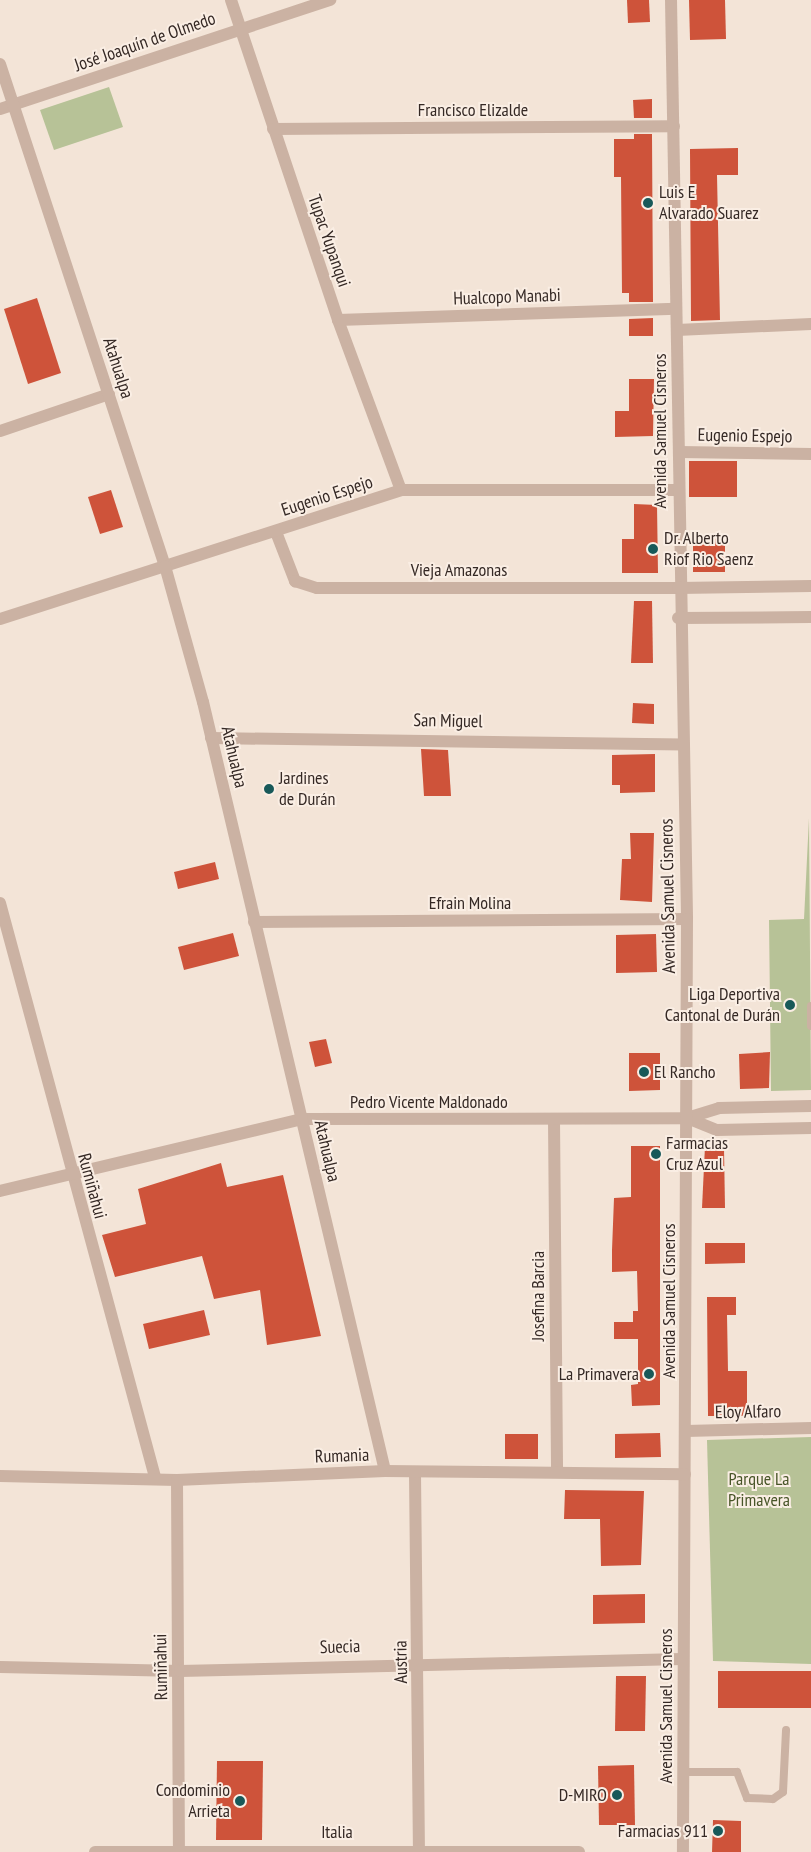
<!DOCTYPE html>
<meta charset="utf-8">
<style>
body{margin:0}
#map{position:relative;width:811px;height:1852px;overflow:hidden;background:#f3e4d7;font-family:"PT Sans Narrow",sans-serif}
div>[style]{position:absolute}
.green>*{inset:0;background:#b7c297}
.building>*{inset:0;background:#ce533a}
.service>*{height:8px;margin:-4px;padding:0 4px;transform-origin:4px;border-radius:4px;background:#cbb2a3}
.minor>*{height:12px;margin:-6px;padding:0 6px;transform-origin:6px;border-radius:6px;background:#cbb2a3}
.tertiary>*{height:12px;margin:-6px;padding:0 6px;transform-origin:6px;border-radius:6px;background:#cbb2a3}
.dots>*{width:14px;height:14px;translate:-50% -50%;box-sizing:border-box;border:2px solid #faeee4;border-radius:50%}
span{translate:-50% -50%;white-space:nowrap;text-align:center;line-height:1.15;-webkit-text-stroke:4px #faeee4;paint-order:stroke}
.street-label{font-size:18px;color:#352925}
.poi-label{font-size:18px;color:#352925}
.left{translate:0 -50%;text-align:left}
.right{translate:-100% -50%;text-align:right}
.park-label{font-size:18px;color:#485528}
</style>
<div id="map">
<div class="green">
<div style="clip-path:polygon(109px 87px,123px 127px,54px 150px,40px 110px)"></div>
<div style="clip-path:polygon(809px 818px,811px 1090px,771px 1091px,769px 920px,804px 919px)"></div>
<div style="clip-path:polygon(811px 1437px,811px 1664px,713px 1661px,707px 1440px)"></div>
</div>
<div class="building">
<div style="clip-path:polygon(627px 0,649px 0,650px 22px,628px 23px)"></div>
<div style="clip-path:polygon(689px 0,725px 0,726px 39px,690px 40px)"></div>
<div style="clip-path:polygon(652px 99px,652px 118px,634px 118px,633px 100px)"></div>
<div style="clip-path:polygon(634px 134px,652px 134px,653px 302px,629px 302px,629px 293px,622px 293px,621px 177px,614px 177px,614px 139px,634px 139px)"></div>
<div style="clip-path:polygon(738px 148px,738px 175px,717px 175px,720px 320px,691px 321px,690px 149px)"></div>
<div style="clip-path:polygon(37px 298px,61px 373px,28px 384px,4px 309px)"></div>
<div style="clip-path:polygon(653px 318px,653px 336px,629px 336px,629px 319px)"></div>
<div style="clip-path:polygon(629px 379px,654px 379px,653px 436px,615px 437px,615px 411px,629px 411px)"></div>
<div style="clip-path:polygon(689px 461px,737px 461px,737px 497px,689px 497px)"></div>
<div style="clip-path:polygon(111px 490px,123px 527px,100px 534px,88px 497px)"></div>
<div style="clip-path:polygon(634px 504px,657px 505px,658px 573px,622px 573px,622px 539px,634px 539px)"></div>
<div style="clip-path:polygon(693px 538px,725px 538px,725px 572px,693px 572px)"></div>
<div style="clip-path:polygon(634px 601px,652px 601px,653px 663px,631px 663px)"></div>
<div style="clip-path:polygon(633px 703px,654px 704px,654px 724px,632px 723px)"></div>
<div style="clip-path:polygon(421px 749px,448px 750px,451px 796px,424px 796px)"></div>
<div style="clip-path:polygon(655px 754px,655px 792px,620px 793px,620px 785px,612px 785px,612px 755px)"></div>
<div style="clip-path:polygon(630px 833px,654px 833px,652px 902px,620px 900px,622px 859px,631px 859px)"></div>
<div style="clip-path:polygon(215px 862px,219px 879px,178px 889px,174px 872px)"></div>
<div style="clip-path:polygon(233px 933px,239px 956px,184px 970px,178px 947px)"></div>
<div style="clip-path:polygon(656px 934px,657px 972px,616px 973px,616px 935px)"></div>
<div style="clip-path:polygon(326px 1039px,332px 1063px,315px 1067px,309px 1042px)"></div>
<div style="clip-path:polygon(770px 1052px,769px 1088px,740px 1089px,739px 1054px)"></div>
<div style="clip-path:polygon(629px 1053px,660px 1053px,660px 1090px,629px 1091px)"></div>
<div style="clip-path:polygon(631px 1146px,660px 1146px,660px 1405px,632px 1406px,631px 1385px,638px 1384px,638px 1339px,614px 1339px,614px 1322px,633px 1322px,633px 1311px,638px 1311px,637px 1271px,612px 1272px,612px 1250px,614px 1198px,631px 1197px)"></div>
<div style="clip-path:polygon(705px 1146px,724px 1149px,725px 1208px,702px 1208px)"></div>
<div style="clip-path:polygon(221px 1163px,227px 1187px,283px 1175px,321px 1336px,267px 1345px,260px 1290px,214px 1299px,202px 1256px,115px 1277px,102px 1235px,146px 1224px,138px 1189px)"></div>
<div style="clip-path:polygon(705px 1243px,745px 1243px,745px 1263px,705px 1264px)"></div>
<div style="clip-path:polygon(707px 1297px,736px 1297px,736px 1315px,727px 1315px,728px 1371px,747px 1371px,747px 1416px,708px 1416px)"></div>
<div style="clip-path:polygon(204px 1310px,210px 1335px,149px 1349px,143px 1324px)"></div>
<div style="clip-path:polygon(660px 1433px,661px 1457px,615px 1458px,615px 1434px)"></div>
<div style="clip-path:polygon(505px 1434px,538px 1434px,538px 1459px,505px 1459px)"></div>
<div style="clip-path:polygon(565px 1490px,644px 1491px,641px 1565px,601px 1566px,600px 1519px,564px 1519px)"></div>
<div style="clip-path:polygon(645px 1594px,645px 1623px,593px 1624px,593px 1595px)"></div>
<div style="clip-path:polygon(718px 1671px,811px 1671px,811px 1708px,718px 1708px)"></div>
<div style="clip-path:polygon(616px 1676px,646px 1676px,645px 1731px,615px 1731px)"></div>
<div style="clip-path:polygon(217px 1761px,263px 1761px,262px 1840px,216px 1840px)"></div>
<div style="clip-path:polygon(634px 1765px,635px 1825px,599px 1825px,598px 1766px)"></div>
<div style="clip-path:polygon(713px 1820px,741px 1821px,741px 1852px,712px 1852px)"></div>
</div>
<div class="service">
<div style="left:811px;top:1006px;width:20px;rotate:90deg"></div>
<div style="left:684px;top:1772px;width:53px"></div>
<div style="left:737px;top:1772px;width:28px;rotate:69deg"></div>
<div style="left:747px;top:1798px;width:26px;rotate:2deg"></div>
<div style="left:773px;top:1799px;width:12px;rotate:-35deg"></div>
<div style="left:783px;top:1792px;width:62px;rotate:-87.2deg"></div>
</div>
<div class="minor">
<div style="left:231px;top:0;width:337px;rotate:71.5deg"></div>
<div style="left:338px;top:320px;width:181px;rotate:69.7deg"></div>
<div style="left:0;top:109px;width:348px;rotate:-18.3deg"></div>
<div style="left:273px;top:129px;width:401px;rotate:-0.4deg"></div>
<div style="left:338px;top:320px;width:338px;rotate:-1.9deg"></div>
<div style="left:677px;top:330px;width:134px;rotate:-2.6deg"></div>
<div style="left:0;top:431px;width:115px;rotate:-18.7deg"></div>
<div style="left:679px;top:452px;width:132px;rotate:0.9deg"></div>
<div style="left:276px;top:532px;width:53px;rotate:68.8deg"></div>
<div style="left:295px;top:581px;width:23px;rotate:18deg"></div>
<div style="left:317px;top:588px;width:361px"></div>
<div style="left:0;top:619px;width:421px;rotate:-17.8deg"></div>
<div style="left:401px;top:490px;width:277px"></div>
<div style="left:211px;top:738px;width:473px;rotate:0.8deg"></div>
<div style="left:0;top:903px;width:595px;rotate:74.89deg"></div>
<div style="left:254px;top:922px;width:433px;rotate:-0.4deg"></div>
<div style="left:687px;top:1118px;width:32px;rotate:22deg"></div>
<div style="left:717px;top:1130px;width:94px;rotate:-1.2deg"></div>
<div style="left:554px;top:1120px;width:352px;rotate:89.5deg"></div>
<div style="left:0;top:1191px;width:310px;rotate:-13.4deg"></div>
<div style="left:302px;top:1119px;width:385px;rotate:-0.1deg"></div>
<div style="left:687px;top:1118px;width:34px;rotate:-17deg"></div>
<div style="left:719px;top:1108px;width:92px;rotate:-1.2deg"></div>
<div style="left:686px;top:1431px;width:125px;rotate:-1.4deg"></div>
<div style="left:415px;top:1473px;width:379px;rotate:89.4deg"></div>
<div style="left:0;top:1476px;width:177px;rotate:1.3deg"></div>
<div style="left:177px;top:1480px;width:208px;rotate:-2.5deg"></div>
<div style="left:177px;top:1480px;width:372px;rotate:89.7deg"></div>
<div style="left:0;top:1667px;width:180px;rotate:1.3deg"></div>
<div style="left:180px;top:1671px;width:502px;rotate:-1.37deg"></div>
<div style="left:95px;top:1852px;width:484px"></div>
</div>
<div class="tertiary">
<div style="left:671px;top:0;width:919px;rotate:89deg"></div>
<div style="left:687px;top:919px;width:933px;rotate:90.25deg"></div>
<div style="left:0;top:64px;width:528px;rotate:71.81deg"></div>
<div style="left:165px;top:566px;width:141px;rotate:74.4deg"></div>
<div style="left:203px;top:702px;width:790px;rotate:76.68deg"></div>
<div style="left:385px;top:1471px;width:300px;rotate:0.6deg"></div>
<div style="left:678px;top:588px;width:133px;rotate:-0.9deg"></div>
<div style="left:678px;top:618px;width:133px;rotate:-0.4deg"></div>
</div>
<div class="dots">
<div style="left:648px;top:203px;background:#185959"></div>
<div style="left:653px;top:549px;background:#185959"></div>
<div style="left:269px;top:789px;background:#185959"></div>
<div style="left:790px;top:1005px;background:#185959"></div>
<div style="left:644px;top:1072px;background:#185959"></div>
<div style="left:656px;top:1154px;background:#185959"></div>
<div style="left:649px;top:1374px;background:#185959"></div>
<div style="left:617px;top:1795px;background:#185959"></div>
<div style="left:240px;top:1801px;background:#185959"></div>
<div style="left:718px;top:1831px;background:#185959"></div>
</div>
<div class="street-label">
<span style="left:145px;top:42px;rotate:-19deg">José Joaquín de Olmedo</span>
<span style="left:473px;top:110px">Francisco Elizalde</span>
<span style="left:329px;top:241px;rotate:71deg">Tupac Yupanqui</span>
<span style="left:507px;top:297px;rotate:-2deg">Hualcopo Manabi</span>
<span style="left:118px;top:368px;rotate:72deg">Atahualpa</span>
<span style="left:660px;top:431px;rotate:-90deg">Avenida Samuel Cisneros</span>
<span style="left:745px;top:436px;rotate:1deg">Eugenio Espejo</span>
<span style="left:327px;top:496px;rotate:-18deg">Eugenio Espejo</span>
<span style="left:459px;top:570px">Vieja Amazonas</span>
<span style="left:448px;top:721px;rotate:1deg">San Miguel</span>
<span style="left:234px;top:757px;rotate:77deg">Atahualpa</span>
<span style="left:668px;top:896px;rotate:-91deg">Avenida Samuel Cisneros</span>
<span style="left:470px;top:903px">Efrain Molina</span>
<span style="left:429px;top:1102px">Pedro Vicente Maldonado</span>
<span style="left:327px;top:1151px;rotate:77deg">Atahualpa</span>
<span style="left:92px;top:1186px;rotate:75deg">Rumiñahui</span>
<span style="left:538px;top:1296px;rotate:-90deg">Josefina Barcia</span>
<span style="left:669px;top:1301px;rotate:-90deg">Avenida Samuel Cisneros</span>
<span style="left:748px;top:1412px;rotate:-1deg">Eloy Alfaro</span>
<span style="left:342px;top:1456px;rotate:-2deg">Rumania</span>
<span style="left:340px;top:1647px;rotate:-2deg">Suecia</span>
<span style="left:401px;top:1662px;rotate:-91deg">Austria</span>
<span style="left:161px;top:1667px;rotate:-91deg">Rumiñahui</span>
<span style="left:666px;top:1706px;rotate:-90deg">Avenida Samuel Cisneros</span>
<span style="left:337px;top:1832px">Italia</span>
</div>
<div class="poi-label">
<span class="left" style="left:659px;top:203px">Luis E<br>Alvarado Suarez</span>
<span class="left" style="left:664px;top:549px">Dr. Alberto<br>Riof Rio Saenz</span>
<span class="left" style="left:279px;top:789px">Jardines<br>de Durán</span>
<span class="right" style="left:780px;top:1005px">Liga Deportiva<br>Cantonal de Durán</span>
<span class="left" style="left:654px;top:1072px">El Rancho</span>
<span class="left" style="left:666px;top:1154px">Farmacias<br>Cruz Azul</span>
<span class="right" style="left:639px;top:1374px">La Primavera</span>
<span class="right" style="left:230px;top:1801px">Condominio<br>Arrieta</span>
<span class="right" style="left:607px;top:1795px">D-MIRO</span>
<span class="right" style="left:708px;top:1831px">Farmacias 911</span>
</div>
<div class="park-label">
<span style="left:759px;top:1490px">Parque La<br>Primavera</span>
</div>
</div>
